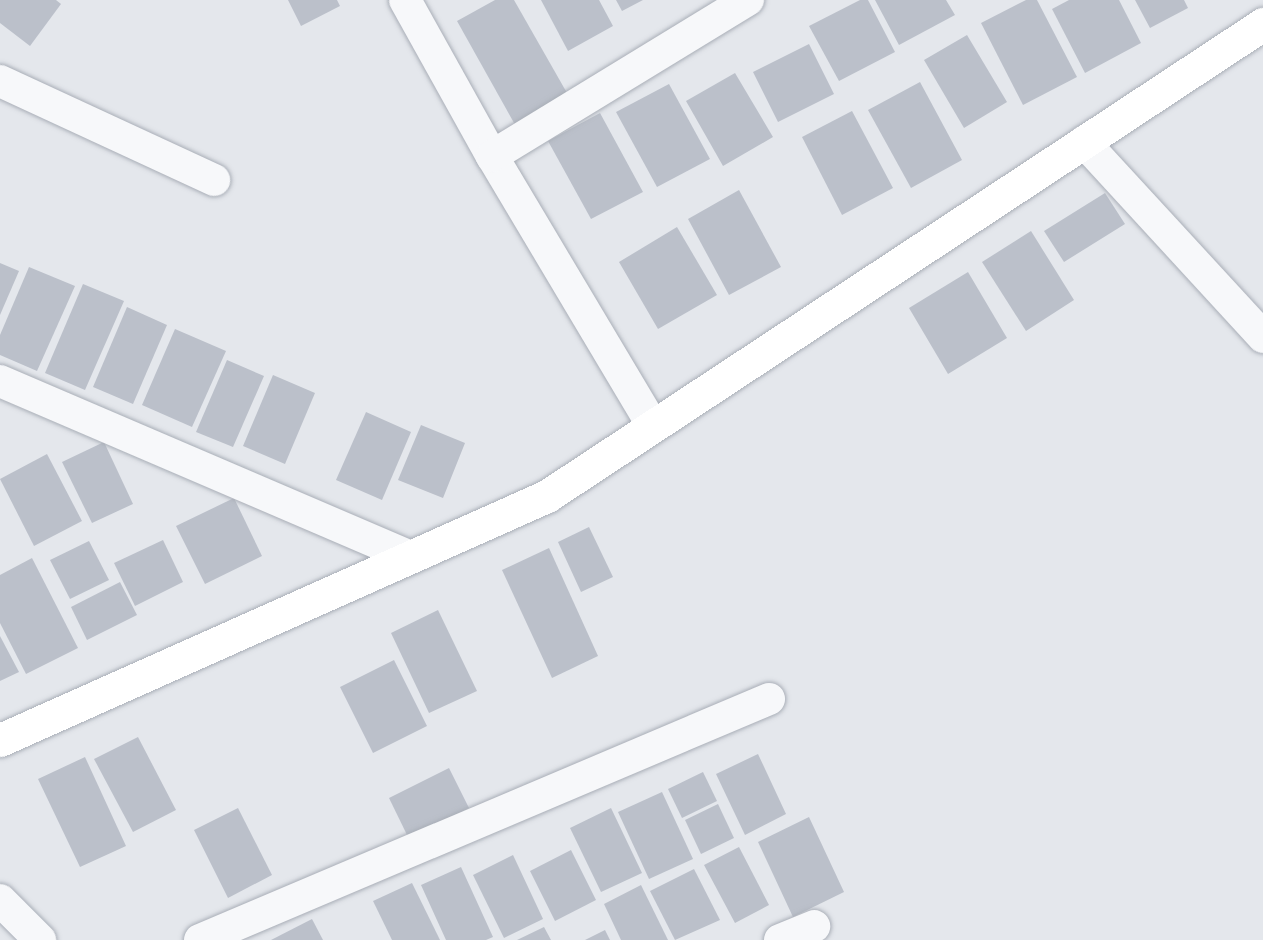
<!DOCTYPE html>
<style>
body{margin:0}
#map{position:relative;width:1263px;height:940px;overflow:hidden;background:#e4e7ec;font-family:"Varela Round",sans-serif}
div>[style]{position:absolute}
.building>*{inset:0;background:#bbc0ca}
.roads{filter:drop-shadow(0 0 2px #a9aeb7) drop-shadow(0 0 2px #a9aeb7)}
.street>*{height:32px;margin:-16px;padding:0 16px;transform-origin:16px;border-radius:16px;background:#f7f8fa}
.secondary>*{height:33px;margin:-16.5px;padding:0 16.5px;transform-origin:16.5px;border-radius:16.5px;background:#fff}
span{translate:-50% -50%;white-space:nowrap;text-align:center;line-height:1.15;-webkit-text-stroke:4.5px #f4f6f9;paint-order:stroke}
</style>
<div id="map">
<div class="building">
<div style="clip-path:polygon(0 0,56px 0,61px 4px,30px 46px,0 23px)"></div>
<div style="clip-path:polygon(288px 0,337px 0,340px 6px,301px 26px)"></div>
<div style="clip-path:polygon(495px 0,514px 0,571px 100px,518px 130px,457px 21px)"></div>
<div style="clip-path:polygon(541px 0,599px 0,613px 26px,568px 51px)"></div>
<div style="clip-path:polygon(616px 0,643px 0,622px 11px)"></div>
<div style="clip-path:polygon(860px 0,868px 0,895px 52px,839px 81px,809px 26px)"></div>
<div style="clip-path:polygon(875px 0,946px 0,955px 15px,899px 45px)"></div>
<div style="clip-path:polygon(1026px 0,1037px 0,1077px 77px,1023px 105px,981px 23px)"></div>
<div style="clip-path:polygon(1069px 0,1119px 0,1141px 43px,1085px 73px,1052px 9px)"></div>
<div style="clip-path:polygon(1135px 0,1184px 0,1188px 8px,1150px 28px)"></div>
<div style="clip-path:polygon(967px 35px,1007px 102px,964px 128px,924px 60px)"></div>
<div style="clip-path:polygon(809px 44px,834px 94px,778px 122px,753px 72px)"></div>
<div style="clip-path:polygon(735px 73px,773px 137px,723px 166px,686px 101px)"></div>
<div style="clip-path:polygon(920px 82px,962px 160px,911px 188px,868px 110px)"></div>
<div style="clip-path:polygon(669px 84px,710px 159px,657px 187px,616px 112px)"></div>
<div style="clip-path:polygon(852px 111px,893px 188px,842px 215px,802px 137px)"></div>
<div style="clip-path:polygon(600px 113px,643px 192px,591px 219px,548px 141px)"></div>
<div style="clip-path:polygon(739px 190px,781px 267px,729px 295px,688px 219px)"></div>
<div style="clip-path:polygon(1105px 193px,1125px 224px,1064px 262px,1044px 231px)"></div>
<div style="clip-path:polygon(677px 227px,717px 295px,658px 329px,619px 262px)"></div>
<div style="clip-path:polygon(1031px 231px,1074px 300px,1026px 331px,982px 262px)"></div>
<div style="clip-path:polygon(0 263px,19px 271px,0 315px)"></div>
<div style="clip-path:polygon(29px 267px,75px 286px,37px 371px,0 355px,0 335px)"></div>
<div style="clip-path:polygon(968px 272px,1007px 338px,948px 374px,909px 308px)"></div>
<div style="clip-path:polygon(83px 284px,124px 301px,85px 390px,45px 373px)"></div>
<div style="clip-path:polygon(127px 307px,167px 325px,133px 404px,93px 387px)"></div>
<div style="clip-path:polygon(175px 329px,226px 351px,192px 427px,142px 405px)"></div>
<div style="clip-path:polygon(227px 360px,264px 376px,233px 447px,196px 432px)"></div>
<div style="clip-path:polygon(273px 375px,315px 393px,285px 464px,243px 446px)"></div>
<div style="clip-path:polygon(366px 412px,411px 432px,382px 500px,336px 480px)"></div>
<div style="clip-path:polygon(421px 425px,465px 443px,443px 498px,398px 480px)"></div>
<div style="clip-path:polygon(104px 442px,133px 504px,92px 523px,62px 462px)"></div>
<div style="clip-path:polygon(47px 454px,82px 521px,34px 546px,0 479px)"></div>
<div style="clip-path:polygon(234px 498px,262px 556px,205px 584px,176px 526px)"></div>
<div style="clip-path:polygon(589px 527px,613px 577px,581px 592px,558px 542px)"></div>
<div style="clip-path:polygon(163px 540px,183px 582px,135px 606px,114px 563px)"></div>
<div style="clip-path:polygon(89px 541px,109px 580px,70px 599px,50px 560px)"></div>
<div style="clip-path:polygon(549px 548px,598px 656px,552px 678px,502px 570px)"></div>
<div style="clip-path:polygon(32px 558px,78px 648px,26px 674px,0 623px,0 575px)"></div>
<div style="clip-path:polygon(120px 582px,137px 615px,87px 640px,71px 607px)"></div>
<div style="clip-path:polygon(438px 610px,477px 691px,429px 713px,391px 633px)"></div>
<div style="clip-path:polygon(0 636px,19px 672px,0 681px)"></div>
<div style="clip-path:polygon(394px 660px,427px 726px,373px 753px,340px 687px)"></div>
<div style="clip-path:polygon(138px 737px,176px 810px,133px 832px,94px 759px)"></div>
<div style="clip-path:polygon(758px 754px,786px 814px,745px 835px,716px 774px)"></div>
<div style="clip-path:polygon(85px 757px,126px 846px,80px 867px,38px 779px)"></div>
<div style="clip-path:polygon(449px 768px,469px 808px,409px 839px,389px 798px)"></div>
<div style="clip-path:polygon(703px 772px,717px 801px,682px 818px,668px 789px)"></div>
<div style="clip-path:polygon(662px 792px,693px 859px,649px 879px,618px 812px)"></div>
<div style="clip-path:polygon(718px 804px,734px 838px,701px 854px,685px 820px)"></div>
<div style="clip-path:polygon(238px 808px,272px 875px,228px 898px,194px 830px)"></div>
<div style="clip-path:polygon(611px 808px,642px 873px,601px 892px,570px 828px)"></div>
<div style="clip-path:polygon(809px 817px,844px 892px,793px 917px,758px 842px)"></div>
<div style="clip-path:polygon(739px 847px,769px 905px,735px 923px,704px 865px)"></div>
<div style="clip-path:polygon(571px 850px,596px 900px,555px 921px,530px 871px)"></div>
<div style="clip-path:polygon(513px 855px,543px 919px,504px 938px,473px 875px)"></div>
<div style="clip-path:polygon(461px 867px,493px 937px,486px 940px,446px 940px,421px 885px)"></div>
<div style="clip-path:polygon(694px 869px,720px 920px,675px 940px,650px 891px)"></div>
<div style="clip-path:polygon(412px 883px,440px 940px,392px 940px,373px 901px)"></div>
<div style="clip-path:polygon(641px 885px,668px 940px,621px 940px,604px 904px)"></div>
<div style="clip-path:polygon(312px 919px,323px 940px,271px 940px)"></div>
<div style="clip-path:polygon(544px 927px,551px 940px,517px 940px)"></div>
<div style="clip-path:polygon(605px 930px,610px 940px,585px 940px)"></div>
</div>
<div class="roads">
<div class="street">
<div style="left:405px;top:0;width:179px;rotate:60.9deg"></div>
<div style="left:492px;top:156px;width:314px;rotate:59.2deg"></div>
<div style="left:0;top:81px;width:236px;rotate:24.8deg"></div>
<div style="left:1084px;top:142px;width:265px;rotate:47.4deg"></div>
<div style="left:492px;top:156px;width:300px;rotate:-31.4deg"></div>
<div style="left:0;top:381px;width:446px;rotate:23.2deg"></div>
<div style="left:0;top:900px;width:57px;rotate:45deg"></div>
<div style="left:200px;top:940px;width:618px;rotate:-22.96deg"></div>
<div style="left:780px;top:940px;width:37px;rotate:-22deg"></div>
</div>
<div class="secondary">
<div style="left:0;top:740px;width:599px;rotate:-24.04deg"></div>
<div style="left:547px;top:496px;width:858px;rotate:-33.39deg"></div>
</div>
</div>
</div>
